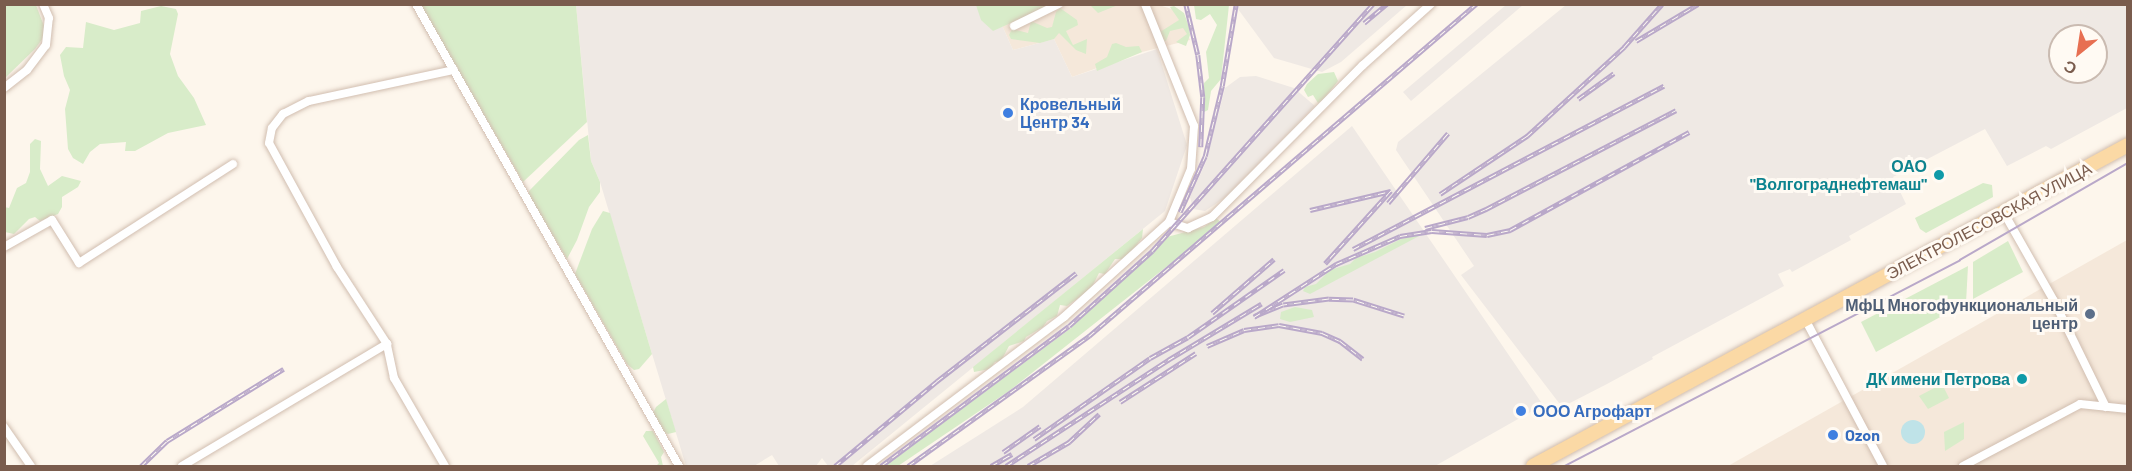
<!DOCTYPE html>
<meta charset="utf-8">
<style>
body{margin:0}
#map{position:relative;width:2132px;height:471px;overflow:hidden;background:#fdf6ec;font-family:Barlow,sans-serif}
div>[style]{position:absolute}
.residential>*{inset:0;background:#f5e8da}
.industrial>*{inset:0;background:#efe9e4}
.green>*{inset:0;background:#d8ecc9}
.water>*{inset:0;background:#bfe3e8}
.round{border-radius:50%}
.roads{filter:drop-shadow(0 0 2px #d1beb0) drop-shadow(0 0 2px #d1beb0)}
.street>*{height:8px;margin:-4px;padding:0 4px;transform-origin:4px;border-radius:4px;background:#fff}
.primary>*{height:14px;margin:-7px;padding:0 7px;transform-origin:7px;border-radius:7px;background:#fbd9a5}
.tram>*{height:1.5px;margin:-0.75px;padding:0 0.75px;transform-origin:0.75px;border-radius:0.75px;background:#b9a8c9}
.rail>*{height:4.5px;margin-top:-2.25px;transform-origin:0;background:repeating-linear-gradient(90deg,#fffaf3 0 7px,#b9a8c9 0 14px);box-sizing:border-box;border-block:2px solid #b9a8c9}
.dots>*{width:16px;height:16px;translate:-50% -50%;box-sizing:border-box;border:3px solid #fffaf3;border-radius:50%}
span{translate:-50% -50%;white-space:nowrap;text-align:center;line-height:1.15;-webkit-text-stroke:6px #fffaf3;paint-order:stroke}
.shop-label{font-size:16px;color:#366cbe;font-weight:700}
.left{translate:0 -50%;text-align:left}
.culture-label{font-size:16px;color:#0d838f;font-weight:700}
.right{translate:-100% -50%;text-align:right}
.street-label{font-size:16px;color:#7a5c4d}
.service-label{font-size:16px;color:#4e5e75;font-weight:700}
.frame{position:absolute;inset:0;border:6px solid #7a5c4d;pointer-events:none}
.north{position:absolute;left:2048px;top:24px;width:60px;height:60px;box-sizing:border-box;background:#fffaf3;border:2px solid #cabbb1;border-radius:50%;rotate:210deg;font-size:16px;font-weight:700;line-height:24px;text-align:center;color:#7a5c4d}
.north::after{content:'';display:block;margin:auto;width:21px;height:27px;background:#e76f51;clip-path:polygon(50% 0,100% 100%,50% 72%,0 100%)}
</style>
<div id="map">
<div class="residential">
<div style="clip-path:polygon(993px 5px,1159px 5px,1181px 12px,1190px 40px,1142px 52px,1072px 77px,1054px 39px,1013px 50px)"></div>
<div style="clip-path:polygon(2127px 240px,2127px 466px,1728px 466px)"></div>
</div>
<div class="industrial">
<div style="clip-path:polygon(576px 5px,993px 5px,1013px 50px,1054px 39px,1072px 77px,1157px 49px,1187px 145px,1165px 211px,852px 466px,828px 466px,822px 458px,816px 466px,779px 466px,772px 455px,754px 466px,686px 466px,600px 182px,591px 161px)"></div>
<div style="clip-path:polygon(1235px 5px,1407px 5px,1341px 62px,1322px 72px,1274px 58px)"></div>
<div style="clip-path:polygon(1506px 5px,1523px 5px,1411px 101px,1403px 92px)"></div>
<div style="clip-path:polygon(evenodd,1566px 5px,2127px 5px,2127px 108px,2051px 149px,2046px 146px,2007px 166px,1985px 129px,1893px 177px,1906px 204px,1849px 236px,1851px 240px,1792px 272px,1790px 269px,1778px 274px,1784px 286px,1652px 357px,1653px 359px,1607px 384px,1568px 404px,1559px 403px,1461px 275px,1474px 266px,1396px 150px,1398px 142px,1566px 5px,2060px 36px,2096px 36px,2096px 72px,2060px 72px,2060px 36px)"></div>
<div style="clip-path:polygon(1256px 76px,1294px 88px,1315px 106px,1226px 197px,1205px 211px,1193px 209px,1190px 197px,1206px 162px,1225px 88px,1240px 77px)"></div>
<div style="clip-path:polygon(1352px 126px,1543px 405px,1435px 466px,930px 466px,1023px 407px)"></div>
</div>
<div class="green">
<div style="clip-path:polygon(5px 5px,36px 5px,44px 26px,43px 38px,35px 49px,5px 78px)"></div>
<div style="clip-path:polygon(420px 5px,576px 5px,587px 122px,523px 182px)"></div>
<div style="clip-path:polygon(976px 5px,1051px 5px,993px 31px,981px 20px)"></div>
<div style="clip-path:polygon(1090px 5px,1118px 5px,1098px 13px)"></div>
<div style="clip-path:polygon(1194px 5px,1229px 5px,1221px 79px,1211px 91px,1208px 110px,1204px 112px,1204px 83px,1209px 78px,1206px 52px,1217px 25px,1210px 14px,1201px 20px,1196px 19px)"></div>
<div style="clip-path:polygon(161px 6px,176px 9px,178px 14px,170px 54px,178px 76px,194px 98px,206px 125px,168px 133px,135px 151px,125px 151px,126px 142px,100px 144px,90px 152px,83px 164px,73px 158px,68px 149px,65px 109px,70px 90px,64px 76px,60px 55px,66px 47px,83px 48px,86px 22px,114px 30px,140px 23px,141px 11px)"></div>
<div style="clip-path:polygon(1174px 6px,1184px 13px,1189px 27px,1190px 35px,1186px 46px,1176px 42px,1187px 34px,1183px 28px,1170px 31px,1166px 41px,1163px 41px,1160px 32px,1179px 20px,1170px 7px)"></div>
<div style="clip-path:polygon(1060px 8px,1077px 20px,1078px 25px,1066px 31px,1073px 45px,1087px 39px,1086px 54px,1076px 50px,1059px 33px,1054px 39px,1040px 43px,1011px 39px,1009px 35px,1012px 29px,1028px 33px,1031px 21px,1047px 28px,1052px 27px,1056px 12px)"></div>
<div style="clip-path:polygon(1116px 43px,1126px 47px,1139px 46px,1142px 52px,1097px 71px,1095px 64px,1107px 57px,1112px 44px)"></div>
<div style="clip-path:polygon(1334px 72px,1338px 81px,1323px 100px,1318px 103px,1313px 95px,1308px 97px,1304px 90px,1307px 84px,1318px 74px)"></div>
<div style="clip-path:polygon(588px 135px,591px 161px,600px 182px,600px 192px,589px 207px,577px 240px,567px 259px,529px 196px,529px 191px,579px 140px)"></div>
<div style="clip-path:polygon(35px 139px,41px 141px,40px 169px,48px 186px,62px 176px,81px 181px,78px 187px,62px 197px,62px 207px,58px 214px,40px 221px,35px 217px,29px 219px,14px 234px,5px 232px,4px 207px,9px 208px,17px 188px,26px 183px,30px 172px,30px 144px)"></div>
<div style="clip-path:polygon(1983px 183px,1992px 185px,1993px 197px,1926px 233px,1920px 229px,1915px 218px)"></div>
<div style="clip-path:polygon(603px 211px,610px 213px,652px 354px,639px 369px,634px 370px,627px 364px,575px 274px,592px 229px)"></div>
<div style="clip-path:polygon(1216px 218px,1222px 223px,1009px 391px,898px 466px,885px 466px,1071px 328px,1167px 237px,1204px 227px)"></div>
<div style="clip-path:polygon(1143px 229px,1142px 238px,1135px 247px,1123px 259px,1115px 259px,1105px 274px,1099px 273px,1091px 289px,1067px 306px,1060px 305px,1057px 316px,1047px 321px,1043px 327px,1026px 337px,1024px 341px,1009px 346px,1001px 361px,995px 362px,990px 369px,974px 372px,973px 367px)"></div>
<div style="clip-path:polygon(1421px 235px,1310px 294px,1303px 291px,1305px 287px,1316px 284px,1330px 270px,1350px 264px,1356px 258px,1375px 252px,1401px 239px)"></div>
<div style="clip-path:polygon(2008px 241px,2023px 272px,1973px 299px,1973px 262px)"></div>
<div style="clip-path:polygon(1968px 266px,1966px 303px,1876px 352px,1861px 322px)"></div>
<div style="clip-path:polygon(1295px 307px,1312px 310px,1314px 317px,1290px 322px,1280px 319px,1281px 312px)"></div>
<div style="clip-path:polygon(1942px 384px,1949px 398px,1928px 409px,1919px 396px)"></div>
<div style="clip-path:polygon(666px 399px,676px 432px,668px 434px,663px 432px,653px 413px,656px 407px)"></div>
<div style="clip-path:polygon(1964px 422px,1964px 439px,1945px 451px,1944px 432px)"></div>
<div style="clip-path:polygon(646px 431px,653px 431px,664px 452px,661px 457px,663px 466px,656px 466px,659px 463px,643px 436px)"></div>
</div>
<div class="water">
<div class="round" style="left:1901px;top:420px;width:24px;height:24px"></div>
</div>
<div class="roads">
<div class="street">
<div style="left:416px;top:4px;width:532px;rotate:60.35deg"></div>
<div style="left:1014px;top:26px;width:50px;rotate:-26.1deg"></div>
<div style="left:4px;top:88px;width:29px;rotate:-38deg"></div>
<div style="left:27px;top:70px;width:31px;rotate:-53deg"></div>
<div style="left:46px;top:45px;width:27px;rotate:-84deg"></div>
<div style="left:49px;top:18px;width:15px;rotate:-113deg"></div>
<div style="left:2004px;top:213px;width:101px;rotate:60.4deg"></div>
<div style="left:2054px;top:301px;width:118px;rotate:63.9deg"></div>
<div style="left:1169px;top:222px;width:20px;rotate:18deg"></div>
<div style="left:1188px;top:228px;width:26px;rotate:-25deg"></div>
<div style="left:1212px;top:217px;width:214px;rotate:-45.2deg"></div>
<div style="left:1363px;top:65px;width:91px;rotate:-41.9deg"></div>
<div style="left:4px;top:247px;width:55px;rotate:-29.4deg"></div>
<div style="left:52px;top:220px;width:51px;rotate:57.9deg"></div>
<div style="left:79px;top:263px;width:183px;rotate:-32.7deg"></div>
<div style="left:1805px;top:319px;width:166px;rotate:62deg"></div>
<div style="left:4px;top:427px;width:47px;rotate:55.3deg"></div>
<div style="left:182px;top:466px;width:239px;rotate:-30.8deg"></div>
<div style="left:445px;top:466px;width:102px;rotate:-120.1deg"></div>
<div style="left:394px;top:378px;width:35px;rotate:-102deg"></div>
<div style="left:387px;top:344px;width:92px;rotate:-123deg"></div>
<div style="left:337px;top:267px;width:141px;rotate:-118.7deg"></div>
<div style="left:269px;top:143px;width:15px;rotate:-79deg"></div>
<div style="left:272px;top:128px;width:18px;rotate:-52deg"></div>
<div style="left:283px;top:114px;width:29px;rotate:-27deg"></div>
<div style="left:309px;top:101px;width:148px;rotate:-12.1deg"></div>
<div style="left:867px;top:466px;width:247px;rotate:-37.1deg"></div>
<div style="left:1064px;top:317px;width:142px;rotate:-42.1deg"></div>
<div style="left:1169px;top:222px;width:57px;rotate:-67.5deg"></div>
<div style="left:1191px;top:169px;width:43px;rotate:-86deg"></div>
<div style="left:1194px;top:126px;width:131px;rotate:-111.9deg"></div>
<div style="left:1963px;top:466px;width:132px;rotate:-27.9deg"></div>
<div style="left:2080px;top:404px;width:48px;rotate:5.9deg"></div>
</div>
<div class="primary">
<div style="left:1533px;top:466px;width:676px;rotate:-28.35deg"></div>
</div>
</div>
<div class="tram">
<div style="left:1565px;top:466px;width:445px;rotate:-27.5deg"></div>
<div style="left:1960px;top:260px;width:194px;rotate:-30deg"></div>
</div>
<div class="rail">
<div style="left:1186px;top:4px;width:52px;rotate:76.8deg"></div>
<div style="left:1198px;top:55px;width:42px;rotate:83.2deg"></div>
<div style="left:1203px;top:97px;width:50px;rotate:92.3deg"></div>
<div style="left:1364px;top:23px;width:30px;rotate:-40deg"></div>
<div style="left:1636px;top:41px;width:72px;rotate:-30.8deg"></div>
<div style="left:1578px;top:99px;width:44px;rotate:-35.8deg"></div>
<div style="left:1440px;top:194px;width:105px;rotate:-33.7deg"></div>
<div style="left:1527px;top:136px;width:132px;rotate:-42.5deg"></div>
<div style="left:1624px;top:47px;width:57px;rotate:-48.5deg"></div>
<div style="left:1388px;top:203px;width:92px;rotate:-49.4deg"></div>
<div style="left:1310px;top:210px;width:83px;rotate:-13.2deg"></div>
<div style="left:1391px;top:191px;width:98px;rotate:132.1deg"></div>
<div style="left:1180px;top:212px;width:61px;rotate:-65.9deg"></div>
<div style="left:1205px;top:156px;width:72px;rotate:-76.3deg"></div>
<div style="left:1222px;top:86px;width:83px;rotate:-80.3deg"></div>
<div style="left:1425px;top:228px;width:44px;rotate:-14.3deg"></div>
<div style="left:1468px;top:217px;width:20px;rotate:-24deg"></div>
<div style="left:1486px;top:209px;width:214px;rotate:-27.5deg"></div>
<div style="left:1353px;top:249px;width:351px;rotate:-27.7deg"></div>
<div style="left:1212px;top:313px;width:82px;rotate:-41.1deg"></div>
<div style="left:1404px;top:316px;width:53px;rotate:-162.6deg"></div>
<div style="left:1353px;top:300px;width:24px;rotate:-178deg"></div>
<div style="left:1329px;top:299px;width:46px;rotate:172.6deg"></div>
<div style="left:1283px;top:305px;width:31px;rotate:158deg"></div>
<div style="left:1254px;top:317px;width:98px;rotate:-32.9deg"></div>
<div style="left:1336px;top:264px;width:70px;rotate:-23.6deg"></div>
<div style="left:1400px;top:236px;width:32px;rotate:-9deg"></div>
<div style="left:1432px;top:231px;width:55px;rotate:4.2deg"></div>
<div style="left:1487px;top:235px;width:24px;rotate:-12deg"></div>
<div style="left:1510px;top:230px;width:204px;rotate:-28.7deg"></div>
<div style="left:1207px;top:346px;width:40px;rotate:-23.4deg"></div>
<div style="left:1244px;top:330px;width:35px;rotate:-8deg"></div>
<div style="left:1279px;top:325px;width:44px;rotate:10.5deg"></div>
<div style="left:1322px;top:333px;width:20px;rotate:24deg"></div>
<div style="left:1340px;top:341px;width:29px;rotate:38deg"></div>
<div style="left:1120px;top:402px;width:90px;rotate:-32.8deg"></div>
<div style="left:1034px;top:439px;width:141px;rotate:-34.9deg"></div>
<div style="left:1150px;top:358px;width:43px;rotate:-28.9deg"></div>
<div style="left:1188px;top:337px;width:117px;rotate:-34.9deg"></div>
<div style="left:1003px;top:452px;width:45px;rotate:-35.1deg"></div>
<div style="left:141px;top:466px;width:36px;rotate:-44deg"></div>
<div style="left:167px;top:441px;width:137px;rotate:-31.8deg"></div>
<div style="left:835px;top:466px;width:133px;rotate:-39.8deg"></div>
<div style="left:937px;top:381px;width:176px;rotate:-37.8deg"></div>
<div style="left:881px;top:466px;width:234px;rotate:-36.7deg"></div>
<div style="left:1069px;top:326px;width:112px;rotate:-42.1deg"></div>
<div style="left:1152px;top:251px;width:331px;rotate:-48.2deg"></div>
<div style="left:908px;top:466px;width:223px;rotate:-35.7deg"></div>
<div style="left:1089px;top:336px;width:510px;rotate:-40.63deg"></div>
<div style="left:991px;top:466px;width:24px;rotate:-30deg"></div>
<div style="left:1006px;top:466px;width:194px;rotate:-33.2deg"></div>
<div style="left:1168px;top:360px;width:109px;rotate:-31.1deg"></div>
<div style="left:1028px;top:466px;width:48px;rotate:-30.3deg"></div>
<div style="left:1069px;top:442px;width:41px;rotate:-43deg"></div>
</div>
<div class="dots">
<div style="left:1008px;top:113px;background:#3f7fe0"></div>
<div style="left:1939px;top:175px;background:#0f9aa8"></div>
<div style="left:2090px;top:314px;background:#5c6f8a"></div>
<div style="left:2022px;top:379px;background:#0f9aa8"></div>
<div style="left:1521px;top:411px;background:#3f7fe0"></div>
<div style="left:1833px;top:435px;background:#3f7fe0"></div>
</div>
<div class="shop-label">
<span class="left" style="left:1020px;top:113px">Кровельный<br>Центр 34</span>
<span class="left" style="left:1533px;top:411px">ООО Агрофарт</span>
<span class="left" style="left:1845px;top:435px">Ozon</span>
</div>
<div class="culture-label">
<span class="right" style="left:1927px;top:175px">ОАО<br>"Волгограднефтемаш"</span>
<span class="right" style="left:2010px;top:379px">ДК имени Петрова</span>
</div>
<div class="street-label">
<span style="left:1989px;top:221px;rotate:-28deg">ЭЛЕКТРОЛЕСОВСКАЯ УЛИЦА</span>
</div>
<div class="service-label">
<span class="right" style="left:2078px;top:314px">МфЦ Многофункциональный<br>центр</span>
</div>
<div class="frame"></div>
<div class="north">С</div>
</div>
